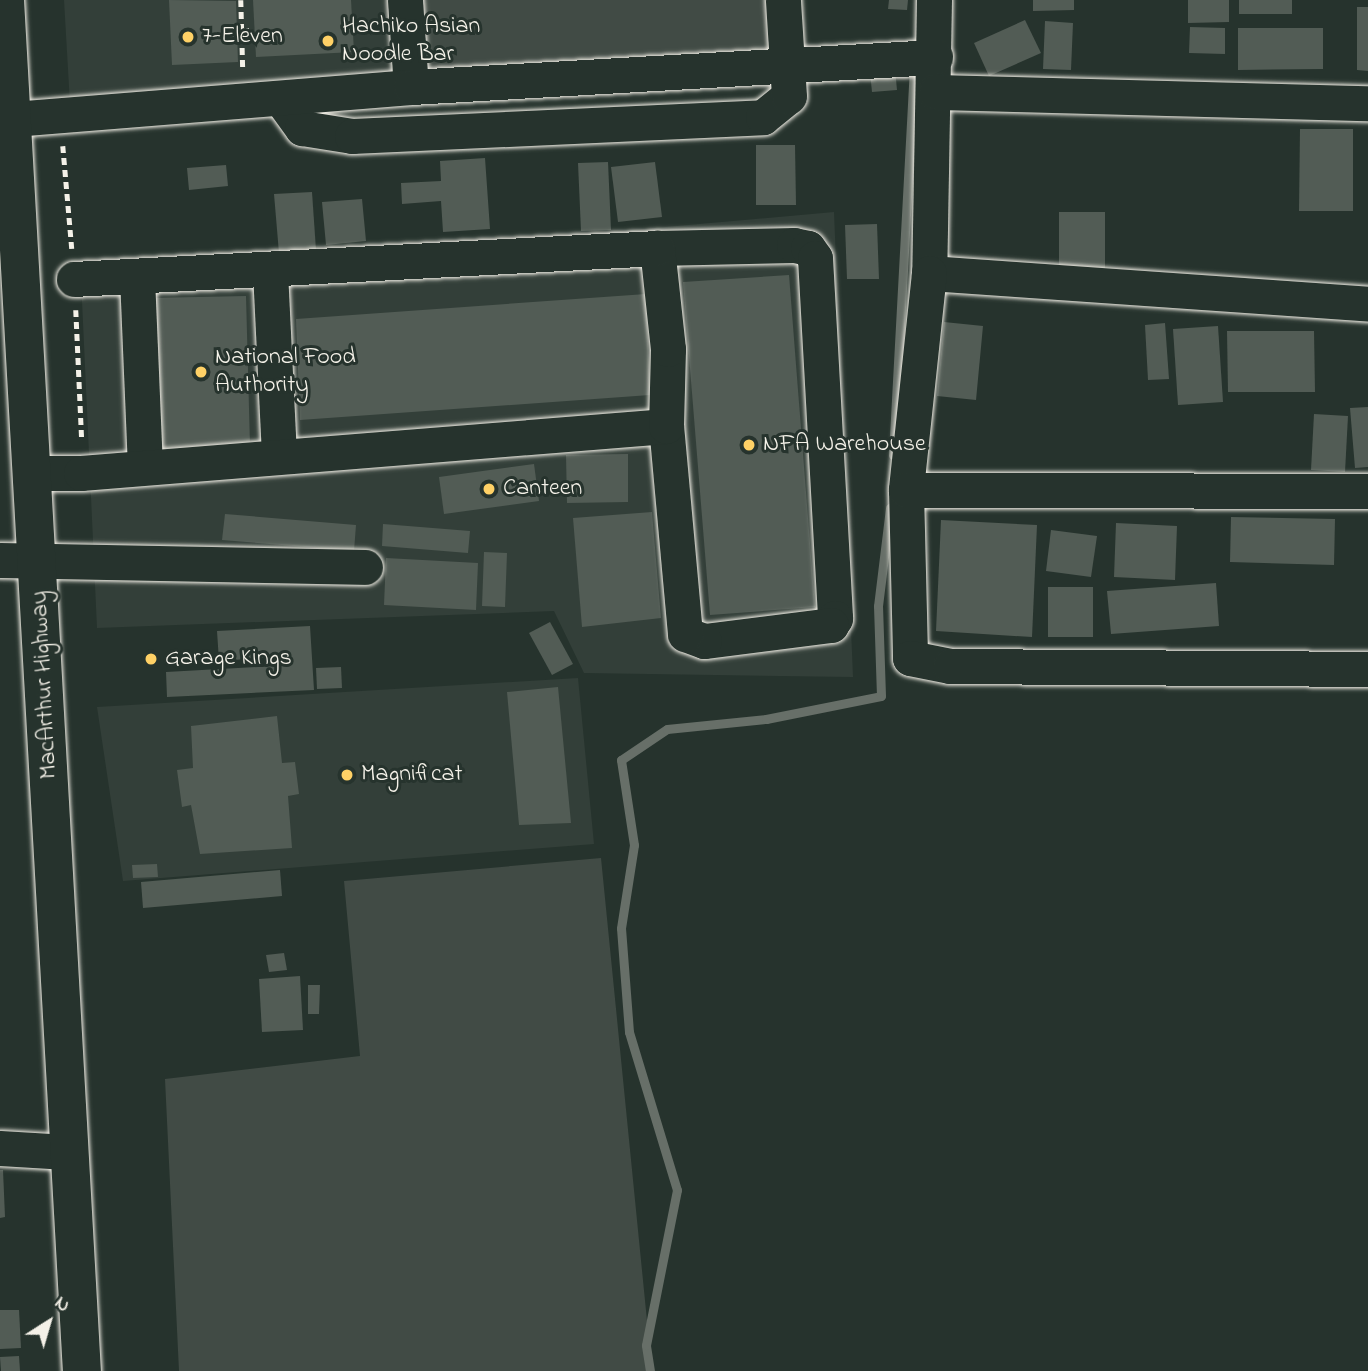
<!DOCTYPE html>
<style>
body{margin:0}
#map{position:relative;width:1368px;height:1371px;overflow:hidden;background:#26332d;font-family:"Indie Flower",sans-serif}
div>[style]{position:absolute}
.built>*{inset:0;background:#333f39}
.green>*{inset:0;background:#414b45}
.stream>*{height:9px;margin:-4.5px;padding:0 4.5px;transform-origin:4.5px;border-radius:4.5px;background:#676f68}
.building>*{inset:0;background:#525c55}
.path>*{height:4.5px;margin-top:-2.25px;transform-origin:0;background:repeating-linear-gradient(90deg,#f4f1e8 0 7px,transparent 0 12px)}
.roads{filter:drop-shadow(0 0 2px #f4f1e8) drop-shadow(0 0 2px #f4f1e8)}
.minor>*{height:35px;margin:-17.5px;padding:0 17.5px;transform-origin:17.5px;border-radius:17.5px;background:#26332d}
.highway>*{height:38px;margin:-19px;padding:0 19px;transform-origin:19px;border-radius:19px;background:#26332d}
.dots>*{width:19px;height:19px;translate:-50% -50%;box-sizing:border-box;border:4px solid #26332d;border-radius:50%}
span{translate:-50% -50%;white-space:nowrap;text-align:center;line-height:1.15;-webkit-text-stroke:6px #26332d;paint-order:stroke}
.poi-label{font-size:24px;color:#f4f1e8}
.left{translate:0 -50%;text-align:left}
.street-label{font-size:24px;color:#f4f1e8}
.north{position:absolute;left:14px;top:1287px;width:70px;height:70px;-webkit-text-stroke:5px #26332d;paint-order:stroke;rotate:37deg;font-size:19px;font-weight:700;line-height:28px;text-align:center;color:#f4f1e8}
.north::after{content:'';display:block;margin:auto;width:24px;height:32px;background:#f4f1e8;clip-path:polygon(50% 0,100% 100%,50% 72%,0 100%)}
</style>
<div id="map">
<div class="built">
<div style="clip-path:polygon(64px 0,392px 0,397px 77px,70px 104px)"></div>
<div style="clip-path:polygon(834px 212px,853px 677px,584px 673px,554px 611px,97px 628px,81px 279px)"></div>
<div style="clip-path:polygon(578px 678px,594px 844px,123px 881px,97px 707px)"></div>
</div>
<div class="green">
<div style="clip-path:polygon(406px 0,783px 0,790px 63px,411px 87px)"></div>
<div style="clip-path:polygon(601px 858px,652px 1371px,179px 1371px,165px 1079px,360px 1056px,344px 881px)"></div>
</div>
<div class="stream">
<div style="left:893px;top:455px;width:392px;rotate:-86.9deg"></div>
<div style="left:650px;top:1371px;width:26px;rotate:-99deg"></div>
<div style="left:646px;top:1345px;width:158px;rotate:-78.7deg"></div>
<div style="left:677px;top:1190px;width:165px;rotate:-106.9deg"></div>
<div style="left:629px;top:1032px;width:104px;rotate:-94.4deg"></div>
<div style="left:621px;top:928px;width:84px;rotate:-81.1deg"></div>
<div style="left:634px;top:845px;width:86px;rotate:-98.7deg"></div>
<div style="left:621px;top:760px;width:55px;rotate:-34deg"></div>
<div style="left:667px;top:729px;width:100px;rotate:-5.8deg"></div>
<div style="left:766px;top:719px;width:117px;rotate:-11.3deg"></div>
<div style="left:881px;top:696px;width:90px;rotate:-91.9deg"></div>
<div style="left:878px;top:606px;width:99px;rotate:-83deg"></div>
</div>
<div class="building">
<div style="clip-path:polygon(169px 0,236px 1px,238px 62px,172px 65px)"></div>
<div style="clip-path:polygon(253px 0,351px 0,354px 52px,256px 57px)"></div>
<div style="clip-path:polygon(889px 0,908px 0,907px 10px,888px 9px)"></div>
<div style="clip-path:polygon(1033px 0,1074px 0,1074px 10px,1033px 11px)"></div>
<div style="clip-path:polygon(1188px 0,1229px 0,1229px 22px,1188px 23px)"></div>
<div style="clip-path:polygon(1239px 0,1292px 0,1292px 14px,1239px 14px)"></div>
<div style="clip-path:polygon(1357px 7px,1368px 7px,1368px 71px,1357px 70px)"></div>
<div style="clip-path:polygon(1025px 20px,1041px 53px,989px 76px,974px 43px)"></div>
<div style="clip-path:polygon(1045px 21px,1073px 23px,1071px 70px,1043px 69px)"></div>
<div style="clip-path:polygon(1190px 27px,1225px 28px,1225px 54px,1189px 53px)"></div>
<div style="clip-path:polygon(1238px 28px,1323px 28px,1323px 69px,1238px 70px)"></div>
<div style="clip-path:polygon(895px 69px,897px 90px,872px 92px,870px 72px)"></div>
<div style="clip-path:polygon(1300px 129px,1353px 129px,1353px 211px,1299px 211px)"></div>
<div style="clip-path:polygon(756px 145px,795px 145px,796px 205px,756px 205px)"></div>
<div style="clip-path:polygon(485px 158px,490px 229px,443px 232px,441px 201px,402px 204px,401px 183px,441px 181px,440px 161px)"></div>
<div style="clip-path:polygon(608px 162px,611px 230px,581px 231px,578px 163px)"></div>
<div style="clip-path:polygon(655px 162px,662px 217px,618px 222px,611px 167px)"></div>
<div style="clip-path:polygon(226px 165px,228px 186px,189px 190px,187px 168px)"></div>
<div style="clip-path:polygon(312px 192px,316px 250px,279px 253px,274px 194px)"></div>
<div style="clip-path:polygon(362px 199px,366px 241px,326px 245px,322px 202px)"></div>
<div style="clip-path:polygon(1059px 212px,1105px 212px,1105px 277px,1059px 277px)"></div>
<div style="clip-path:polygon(877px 224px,879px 279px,847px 279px,845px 225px)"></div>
<div style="clip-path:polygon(789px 275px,815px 607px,710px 615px,683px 282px)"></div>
<div style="clip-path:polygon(646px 294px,650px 395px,300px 420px,296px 319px)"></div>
<div style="clip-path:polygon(246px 296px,250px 446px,156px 449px,152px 298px)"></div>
<div style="clip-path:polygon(944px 322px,983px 326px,976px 400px,937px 396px)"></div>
<div style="clip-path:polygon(1165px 323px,1169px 379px,1148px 380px,1145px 325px)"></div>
<div style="clip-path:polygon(1218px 326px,1223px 402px,1178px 405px,1173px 329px)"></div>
<div style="clip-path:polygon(1227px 331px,1314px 331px,1315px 392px,1228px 392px)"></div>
<div style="clip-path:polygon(1368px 407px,1368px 467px,1355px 468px,1350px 408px)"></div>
<div style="clip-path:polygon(1314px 414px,1348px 416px,1345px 472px,1311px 470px)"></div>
<div style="clip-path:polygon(628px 454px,628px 502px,567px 503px,566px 455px)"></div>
<div style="clip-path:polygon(534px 464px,539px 501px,444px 514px,439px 477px)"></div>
<div style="clip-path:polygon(652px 512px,661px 618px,582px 627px,573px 518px)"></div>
<div style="clip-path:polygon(225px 514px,356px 525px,354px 551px,222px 540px)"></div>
<div style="clip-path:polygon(1231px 517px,1335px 519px,1334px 565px,1230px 562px)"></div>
<div style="clip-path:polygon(941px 520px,1037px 525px,1032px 637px,936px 631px)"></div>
<div style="clip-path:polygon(1116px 523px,1177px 526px,1175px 580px,1114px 577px)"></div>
<div style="clip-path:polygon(383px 524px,470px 531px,468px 553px,382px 546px)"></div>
<div style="clip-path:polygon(1051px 530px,1097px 536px,1091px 577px,1046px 571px)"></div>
<div style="clip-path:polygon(484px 552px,507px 553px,505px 607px,482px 606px)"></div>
<div style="clip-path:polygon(386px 558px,478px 563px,476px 610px,384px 605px)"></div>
<div style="clip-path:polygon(1216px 583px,1219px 626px,1111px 634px,1107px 591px)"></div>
<div style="clip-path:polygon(1048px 587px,1093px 587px,1093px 637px,1048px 637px)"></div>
<div style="clip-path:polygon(550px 622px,573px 664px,552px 675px,529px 633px)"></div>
<div style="clip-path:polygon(310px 626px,314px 690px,167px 697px,166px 672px,276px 666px,275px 657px,219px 661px,217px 631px)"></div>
<div style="clip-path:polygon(341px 667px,342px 688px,317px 689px,316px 668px)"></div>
<div style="clip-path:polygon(558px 687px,571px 823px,519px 825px,507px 692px)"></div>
<div style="clip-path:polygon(277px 716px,282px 763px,295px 762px,299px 794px,288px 796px,292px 848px,200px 854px,191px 805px,182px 807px,177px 770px,193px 768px,191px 726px)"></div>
<div style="clip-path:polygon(157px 864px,158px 877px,133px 878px,132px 865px)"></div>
<div style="clip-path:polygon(280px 870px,282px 896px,143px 908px,141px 882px)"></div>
<div style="clip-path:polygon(284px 953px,287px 970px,269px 972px,266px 955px)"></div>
<div style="clip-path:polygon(300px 976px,303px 1030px,262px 1032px,259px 979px)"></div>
<div style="clip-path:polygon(308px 985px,320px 985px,319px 1014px,308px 1014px)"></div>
<div style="clip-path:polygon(0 1170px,3px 1170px,5px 1217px,0 1218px)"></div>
<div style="clip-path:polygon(0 1310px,19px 1310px,21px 1348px,0 1349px)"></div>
<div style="clip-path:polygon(19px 1356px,20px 1371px,1px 1371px,0 1357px)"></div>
</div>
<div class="path">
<div style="left:241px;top:0;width:70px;rotate:88.4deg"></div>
<div style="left:352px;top:25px;width:24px;rotate:-5deg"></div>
<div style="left:242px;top:30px;width:12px"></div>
<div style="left:63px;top:146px;width:103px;rotate:85deg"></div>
<div style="left:76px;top:310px;width:131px;rotate:87.4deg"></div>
</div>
<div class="roads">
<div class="minor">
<div style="left:405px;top:0;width:87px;rotate:86.1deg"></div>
<div style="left:934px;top:0;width:273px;rotate:91deg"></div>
<div style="left:929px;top:273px;width:440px;rotate:4deg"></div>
<div style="left:936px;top:92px;width:432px;rotate:1.5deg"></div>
<div style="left:281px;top:99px;width:36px;rotate:54deg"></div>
<div style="left:302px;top:128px;width:51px;rotate:9.1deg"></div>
<div style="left:352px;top:136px;width:411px;rotate:-2.6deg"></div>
<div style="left:763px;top:117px;width:33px;rotate:-39deg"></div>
<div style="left:789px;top:96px;width:96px;rotate:-93.6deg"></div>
<div style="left:13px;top:119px;width:399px;rotate:-4.6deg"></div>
<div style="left:411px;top:87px;width:525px;rotate:-3.28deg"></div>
<div style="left:657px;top:248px;width:137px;rotate:-1.3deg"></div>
<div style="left:794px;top:245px;width:14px;rotate:12deg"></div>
<div style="left:808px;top:248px;width:12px;rotate:55deg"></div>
<div style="left:815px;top:258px;width:361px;rotate:86.8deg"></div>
<div style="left:835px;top:618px;width:8px;rotate:120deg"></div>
<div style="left:831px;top:625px;width:128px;rotate:172.8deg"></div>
<div style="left:704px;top:641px;width:20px;rotate:-160deg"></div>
<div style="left:685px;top:634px;width:209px;rotate:-95.2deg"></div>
<div style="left:270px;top:271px;width:185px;rotate:87.2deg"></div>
<div style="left:929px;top:273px;width:218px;rotate:96.1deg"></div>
<div style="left:906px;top:490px;width:168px;rotate:88.6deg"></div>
<div style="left:910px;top:658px;width:41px;rotate:11.3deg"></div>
<div style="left:950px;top:666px;width:418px;rotate:0.4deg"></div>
<div style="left:137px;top:277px;width:190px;rotate:87.6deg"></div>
<div style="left:32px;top:473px;width:49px"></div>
<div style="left:81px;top:473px;width:587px;rotate:-4.59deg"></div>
<div style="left:666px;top:426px;width:77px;rotate:-88.5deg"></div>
<div style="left:668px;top:349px;width:102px;rotate:-96.2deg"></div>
<div style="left:657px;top:248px;width:584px;rotate:176.96deg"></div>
<div style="left:906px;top:490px;width:462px;rotate:0.1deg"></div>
<div style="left:0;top:560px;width:365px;rotate:1.1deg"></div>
<div style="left:0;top:1148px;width:67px;rotate:3.4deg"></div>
</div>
<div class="highway">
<div style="left:5px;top:0;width:1373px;rotate:86.79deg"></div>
</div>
</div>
<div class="dots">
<div style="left:188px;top:37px;background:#ffd166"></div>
<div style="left:328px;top:41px;background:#ffd166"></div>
<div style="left:201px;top:372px;background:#ffd166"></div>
<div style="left:749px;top:445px;background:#ffd166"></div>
<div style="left:489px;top:489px;background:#ffd166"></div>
<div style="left:151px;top:659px;background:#ffd166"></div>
<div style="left:347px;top:775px;background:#ffd166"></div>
</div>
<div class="poi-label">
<span class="left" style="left:342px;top:41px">Hachiko Asian<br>Noodle Bar</span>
<span class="left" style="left:202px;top:37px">7-Eleven</span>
<span class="left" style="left:215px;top:372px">National Food<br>Authority</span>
<span class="left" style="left:763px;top:445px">NFA Warehouse</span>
<span class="left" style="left:503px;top:489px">Canteen</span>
<span class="left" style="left:165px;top:659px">Garage Kings</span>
<span class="left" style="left:361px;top:775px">Magnificat</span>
</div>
<div class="street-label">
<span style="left:45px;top:685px;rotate:-93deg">MacArthur Highway</span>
</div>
<div class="north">N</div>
</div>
